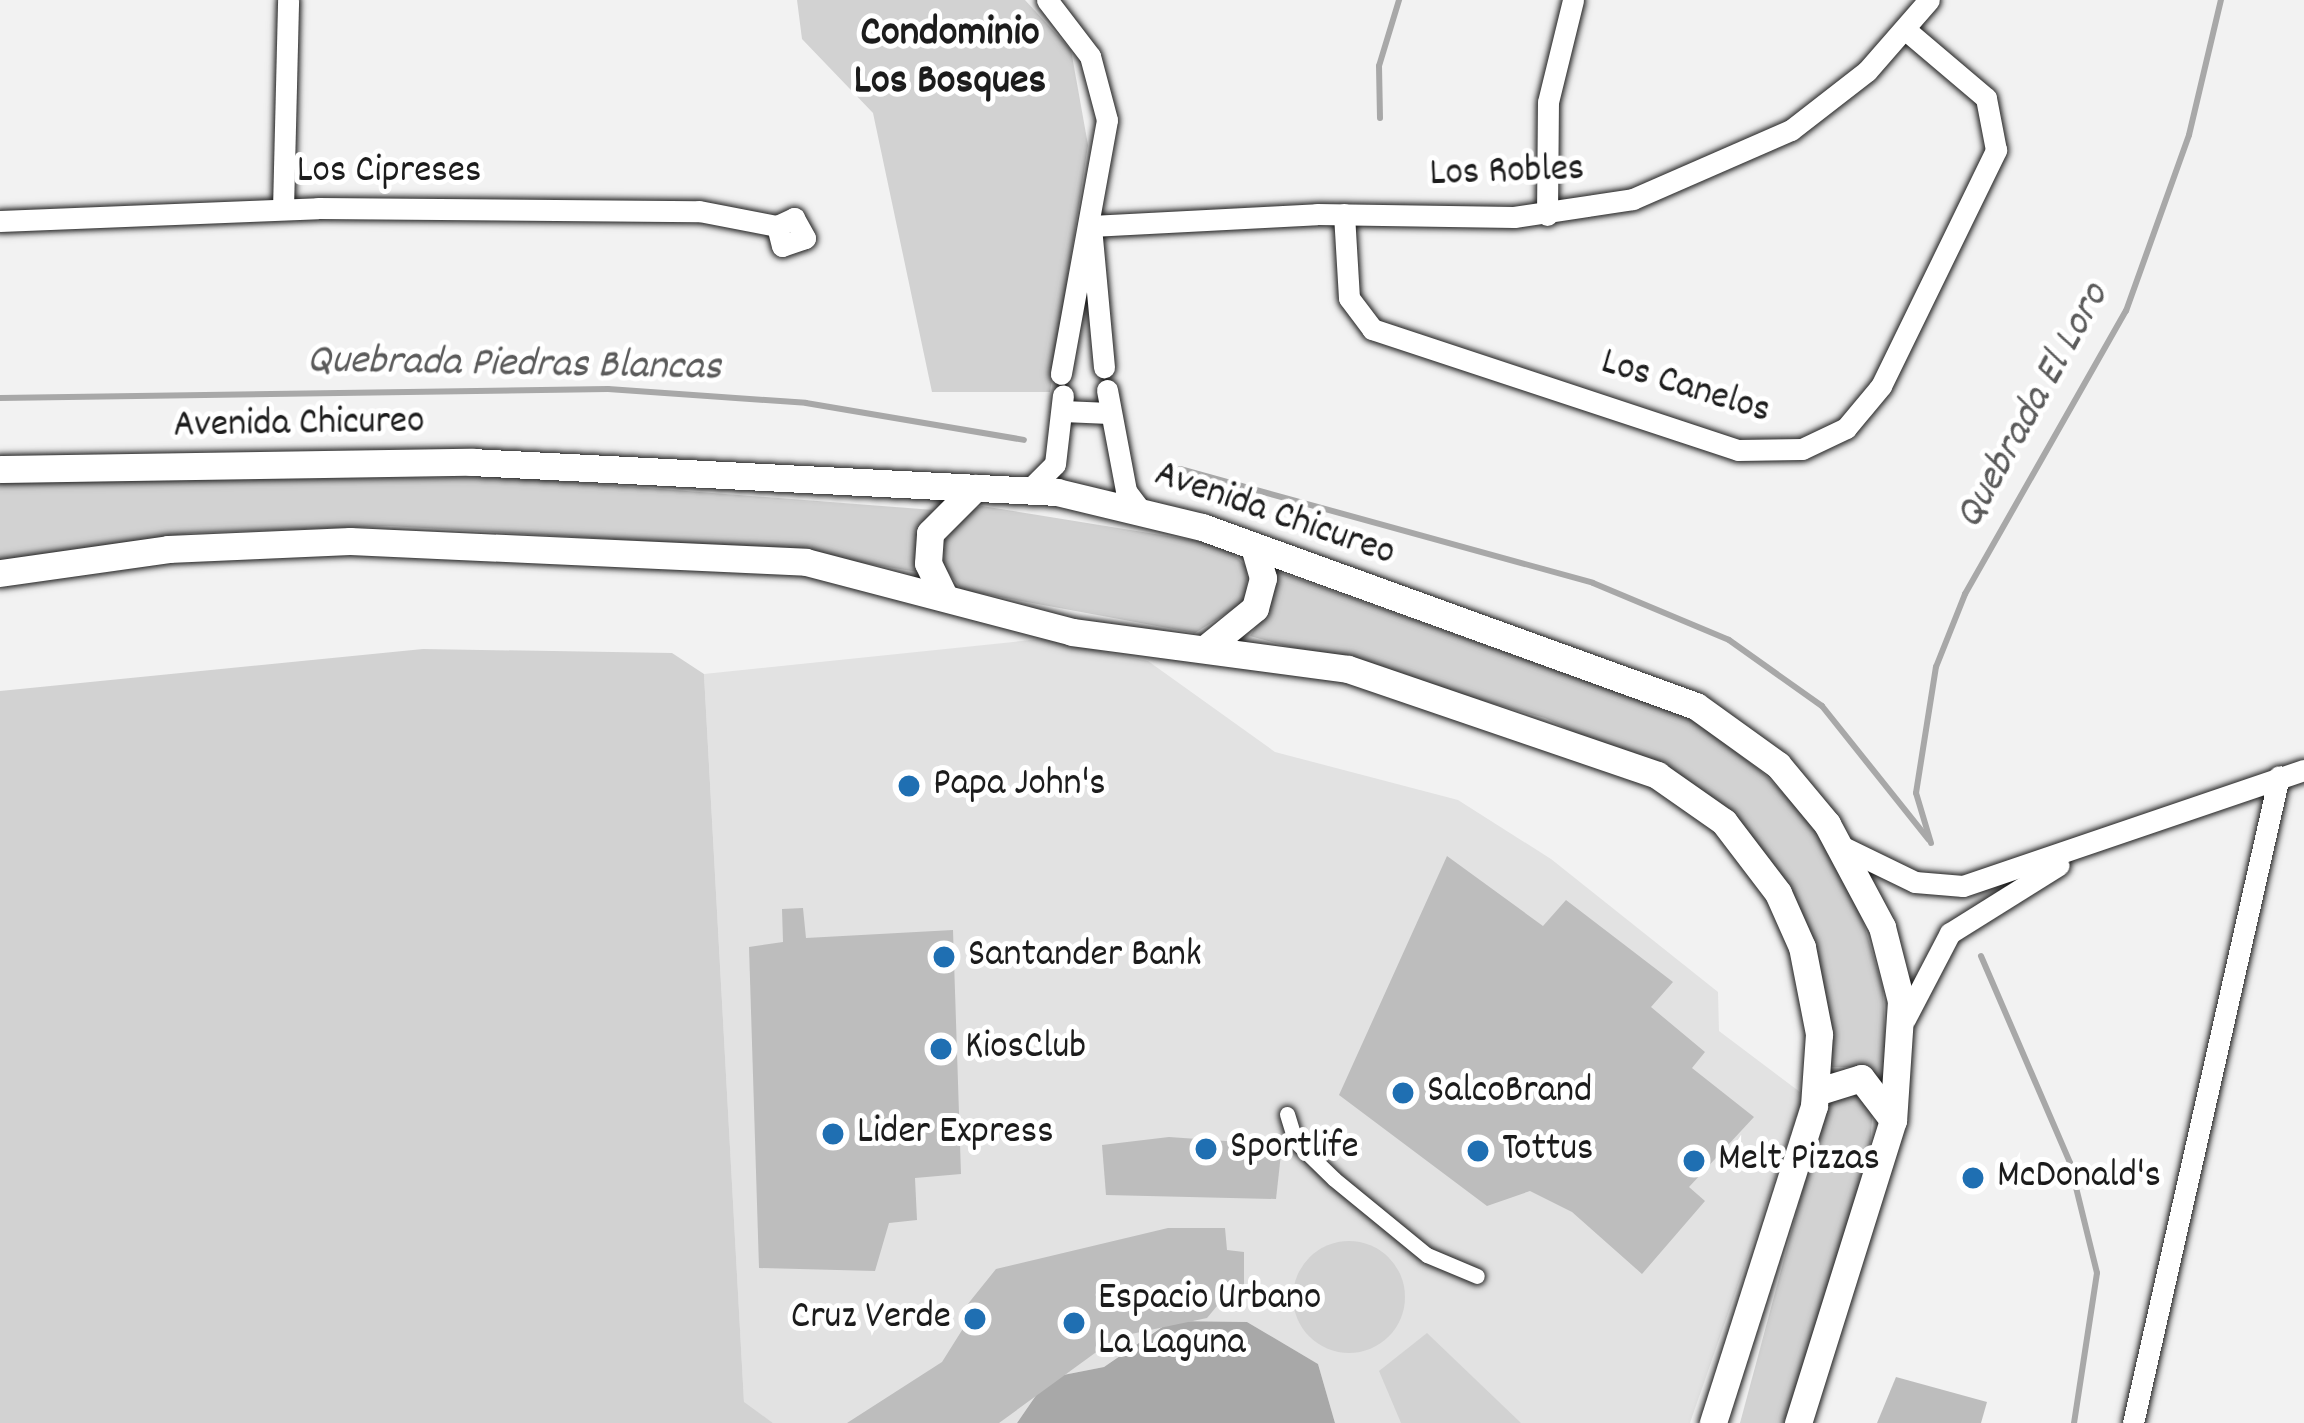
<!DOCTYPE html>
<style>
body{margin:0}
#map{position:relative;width:2304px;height:1423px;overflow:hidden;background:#f2f2f2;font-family:Dekko,sans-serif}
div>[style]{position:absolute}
.built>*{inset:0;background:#e2e2e2}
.green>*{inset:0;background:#d2d2d2}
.round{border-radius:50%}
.water>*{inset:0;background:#a8a8a8}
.stream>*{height:6px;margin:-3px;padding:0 3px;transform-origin:3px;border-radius:3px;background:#a8a8a8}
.building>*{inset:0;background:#bdbdbd}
.roads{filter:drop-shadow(0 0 3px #1c1c1c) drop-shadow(0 0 3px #1c1c1c)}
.pedestrian>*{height:15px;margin:-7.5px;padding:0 7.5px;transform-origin:7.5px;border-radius:7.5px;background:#fff}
.minor>*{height:21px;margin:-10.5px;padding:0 10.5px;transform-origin:10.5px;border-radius:10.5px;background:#fff}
.secondary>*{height:27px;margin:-13.5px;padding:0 13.5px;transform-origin:13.5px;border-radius:13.5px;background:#fff}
.dots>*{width:33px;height:33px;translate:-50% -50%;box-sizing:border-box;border:6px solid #fff;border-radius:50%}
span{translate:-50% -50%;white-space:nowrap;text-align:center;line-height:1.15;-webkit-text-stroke:10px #fff;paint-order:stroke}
.street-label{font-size:39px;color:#1c1c1c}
.poi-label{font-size:39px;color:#1c1c1c}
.left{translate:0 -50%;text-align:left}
.right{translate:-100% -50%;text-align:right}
.neighbourhood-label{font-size:42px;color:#1c1c1c;font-weight:700}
.water-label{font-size:42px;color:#5b5b5b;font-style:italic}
</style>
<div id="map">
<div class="built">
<div style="clip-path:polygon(1041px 639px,1148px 661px,1275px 752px,1458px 800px,1551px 859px,1718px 992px,1719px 1031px,1804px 1095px,1690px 1423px,1335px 1423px,1318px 1364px,1247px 1322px,1170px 1321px,1104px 1367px,1048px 1378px,1017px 1423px,773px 1423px,744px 1403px,704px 674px)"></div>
</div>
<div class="green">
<div style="clip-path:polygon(797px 0,1025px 0,1071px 50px,1088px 145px,1050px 392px,932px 392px,873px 113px,802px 39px)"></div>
<div style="clip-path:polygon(505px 477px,934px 510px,924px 573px,779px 549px,390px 526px,191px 533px,0 561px,0 482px)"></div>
<div style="clip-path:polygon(982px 506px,1223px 545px,1247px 567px,1246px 601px,1195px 633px,962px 590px,944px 567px,943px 543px,966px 511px)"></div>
<div style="clip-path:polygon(1273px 570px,1693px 719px,1762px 772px,1813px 823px,1856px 898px,1883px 989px,1887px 1086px,1860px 1067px,1831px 1067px,1808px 930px,1780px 875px,1718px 801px,1545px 718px,1250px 636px,1270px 606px)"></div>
<div style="clip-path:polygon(423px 649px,672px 653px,704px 674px,744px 1402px,773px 1423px,0 1423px,0 691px)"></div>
<div style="clip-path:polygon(1851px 1089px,1873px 1107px,1869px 1160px,1784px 1423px,1740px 1423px,1825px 1107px)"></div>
<div class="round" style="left:1293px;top:1241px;width:112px;height:112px"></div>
<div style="clip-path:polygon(1427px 1333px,1521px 1423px,1401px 1423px,1379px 1371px)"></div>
</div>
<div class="water">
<div style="clip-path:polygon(1171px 1321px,1247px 1322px,1286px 1345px,1318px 1364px,1335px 1423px,1017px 1423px,1048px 1378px,1104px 1367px)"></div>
</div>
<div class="stream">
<div style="left:1380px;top:118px;width:52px;rotate:-91.1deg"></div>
<div style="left:1379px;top:66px;width:69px;rotate:-73.1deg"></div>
<div style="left:0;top:398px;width:608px;rotate:-0.85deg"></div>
<div style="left:608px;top:389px;width:198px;rotate:4deg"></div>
<div style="left:806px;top:403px;width:221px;rotate:9.6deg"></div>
<div style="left:1180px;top:469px;width:428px;rotate:15.4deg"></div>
<div style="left:1593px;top:583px;width:147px;rotate:22.7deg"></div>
<div style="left:1729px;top:640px;width:114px;rotate:35.4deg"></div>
<div style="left:1822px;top:706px;width:171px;rotate:51.4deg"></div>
<div style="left:1931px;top:843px;width:52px;rotate:-106.7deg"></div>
<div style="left:1916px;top:793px;width:128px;rotate:-81deg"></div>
<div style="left:1936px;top:667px;width:79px;rotate:-68.3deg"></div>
<div style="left:1965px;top:594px;width:326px;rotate:-60.4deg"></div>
<div style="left:2126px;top:311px;width:187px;rotate:-70.3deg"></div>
<div style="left:2189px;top:135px;width:139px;rotate:-76.7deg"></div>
<div style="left:1981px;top:956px;width:225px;rotate:66.7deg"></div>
<div style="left:2070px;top:1163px;width:113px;rotate:76.2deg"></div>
<div style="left:2097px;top:1273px;width:152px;rotate:98.7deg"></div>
</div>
<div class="building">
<div style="clip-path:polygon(1447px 856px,1543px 926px,1566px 900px,1673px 982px,1651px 1007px,1705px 1052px,1692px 1068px,1754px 1117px,1689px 1187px,1705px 1201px,1642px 1274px,1572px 1212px,1530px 1191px,1487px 1206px,1339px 1095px)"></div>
<div style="clip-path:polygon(803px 908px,806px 938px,953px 930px,961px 1174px,915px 1178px,917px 1220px,889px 1223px,875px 1271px,759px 1268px,749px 947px,783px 942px,782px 909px)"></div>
<div style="clip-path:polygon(1169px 1137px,1282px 1145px,1276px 1199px,1106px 1195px,1102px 1145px)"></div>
<div style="clip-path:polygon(1168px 1228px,1225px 1228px,1227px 1250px,1244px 1252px,1244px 1292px,1227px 1294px,1207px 1318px,1117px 1337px,999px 1423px,847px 1423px,942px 1362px,964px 1327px,959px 1315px,996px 1269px)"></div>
<div style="clip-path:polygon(1896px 1377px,1987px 1402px,1981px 1423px,1877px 1423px)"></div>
</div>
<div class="roads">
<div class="pedestrian">
<div style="left:1287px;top:1114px;width:28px;rotate:73deg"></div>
<div style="left:1295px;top:1141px;width:54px;rotate:44.3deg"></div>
<div style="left:1334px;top:1179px;width:120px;rotate:39.3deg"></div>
<div style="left:1427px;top:1255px;width:54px;rotate:22.8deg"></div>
</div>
<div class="minor">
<div style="left:1047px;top:0;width:71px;rotate:52.5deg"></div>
<div style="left:1090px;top:56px;width:66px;rotate:75.1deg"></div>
<div style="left:1107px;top:120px;width:258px;rotate:100.3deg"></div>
<div style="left:283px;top:209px;width:209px;rotate:-88.6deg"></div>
<div style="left:1344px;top:214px;width:84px;rotate:86.6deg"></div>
<div style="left:1349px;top:298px;width:39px;rotate:53deg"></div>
<div style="left:1372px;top:329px;width:385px;rotate:18.3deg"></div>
<div style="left:1738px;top:450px;width:64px;rotate:-0.9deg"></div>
<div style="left:1802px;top:449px;width:49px;rotate:-25.5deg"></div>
<div style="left:1846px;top:428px;width:55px;rotate:-50.2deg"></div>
<div style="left:1881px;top:386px;width:263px;rotate:-64deg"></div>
<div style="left:1996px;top:150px;width:53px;rotate:-100.9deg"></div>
<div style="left:1986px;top:98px;width:104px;rotate:-139.7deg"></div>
<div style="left:1547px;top:215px;width:113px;rotate:-89.5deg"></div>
<div style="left:1548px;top:102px;width:105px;rotate:-76.2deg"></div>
<div style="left:0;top:221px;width:318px;rotate:-2.3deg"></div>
<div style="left:318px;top:208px;width:381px;rotate:0.5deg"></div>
<div style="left:699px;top:211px;width:79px;rotate:10.9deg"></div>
<div style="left:777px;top:226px;width:19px;rotate:-25deg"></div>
<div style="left:794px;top:218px;width:23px;rotate:61deg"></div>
<div style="left:805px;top:238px;width:24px;rotate:161deg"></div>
<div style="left:782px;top:246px;width:21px;rotate:-104deg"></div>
<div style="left:1091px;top:226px;width:226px;rotate:-3deg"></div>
<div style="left:1317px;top:214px;width:197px;rotate:0.9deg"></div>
<div style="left:1514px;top:217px;width:120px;rotate:-8.6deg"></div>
<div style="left:1633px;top:199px;width:172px;rotate:-23.6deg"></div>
<div style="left:1791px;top:130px;width:96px;rotate:-37.8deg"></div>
<div style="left:1867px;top:71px;width:94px;rotate:-48.9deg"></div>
<div style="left:1091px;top:227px;width:141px;rotate:84.7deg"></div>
<div style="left:1107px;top:390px;width:103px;rotate:79.3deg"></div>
<div style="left:1126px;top:491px;width:21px;rotate:53deg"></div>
<div style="left:1063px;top:411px;width:46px;rotate:2.5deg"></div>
<div style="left:1030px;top:489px;width:35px;rotate:-45deg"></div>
<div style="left:1055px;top:464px;width:69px;rotate:-83.4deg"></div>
<div style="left:1843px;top:847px;width:80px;rotate:25.9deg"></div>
<div style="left:1915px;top:882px;width:48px;rotate:4.8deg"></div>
<div style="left:1963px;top:886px;width:360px;rotate:-18.8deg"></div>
<div style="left:1905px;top:1019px;width:97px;rotate:-62.4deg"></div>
<div style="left:1950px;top:933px;width:128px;rotate:-32deg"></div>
<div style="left:2133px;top:1423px;width:663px;rotate:-77.28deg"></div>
</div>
<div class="secondary">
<div style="left:0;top:469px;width:471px;rotate:-0.9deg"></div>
<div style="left:471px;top:462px;width:587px;rotate:2.93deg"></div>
<div style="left:1057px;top:492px;width:149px;rotate:13.6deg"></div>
<div style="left:1202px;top:527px;width:525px;rotate:19.92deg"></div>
<div style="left:1696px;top:706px;width:101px;rotate:35.7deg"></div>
<div style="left:1778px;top:765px;width:77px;rotate:50.3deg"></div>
<div style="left:1827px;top:824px;width:117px;rotate:61.9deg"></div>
<div style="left:1882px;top:927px;width:76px;rotate:75.6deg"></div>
<div style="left:1901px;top:1001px;width:119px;rotate:93.8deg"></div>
<div style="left:1893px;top:1120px;width:318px;rotate:107.4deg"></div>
<div style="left:0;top:573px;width:170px;rotate:-8.1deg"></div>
<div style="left:168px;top:549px;width:182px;rotate:-2.5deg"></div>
<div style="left:350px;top:541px;width:456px;rotate:2.6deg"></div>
<div style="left:806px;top:562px;width:275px;rotate:14.7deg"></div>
<div style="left:1072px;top:632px;width:278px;rotate:7.6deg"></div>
<div style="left:1348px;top:669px;width:327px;rotate:18.9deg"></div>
<div style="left:1657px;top:775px;width:82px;rotate:35deg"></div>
<div style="left:1724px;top:822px;width:89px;rotate:52.7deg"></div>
<div style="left:1778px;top:893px;width:59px;rotate:66deg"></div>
<div style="left:1802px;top:947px;width:89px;rotate:78.9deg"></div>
<div style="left:1819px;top:1034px;width:72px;rotate:94deg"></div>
<div style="left:1814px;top:1106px;width:333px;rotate:107.7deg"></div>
<div style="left:943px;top:594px;width:34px;rotate:-116deg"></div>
<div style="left:928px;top:563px;width:30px;rotate:-86deg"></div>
<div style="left:930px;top:533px;width:64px;rotate:-45deg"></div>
<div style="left:1206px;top:648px;width:63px;rotate:-39.2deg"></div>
<div style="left:1255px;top:608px;width:31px;rotate:-75deg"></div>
<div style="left:1263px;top:578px;width:32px;rotate:-106deg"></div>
<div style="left:1816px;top:1092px;width:47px;rotate:-17.3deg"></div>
<div style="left:1861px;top:1078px;width:53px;rotate:52.7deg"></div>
</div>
</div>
<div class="dots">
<div style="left:909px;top:786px;background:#1f6fb2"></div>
<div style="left:944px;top:957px;background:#1f6fb2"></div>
<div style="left:941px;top:1049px;background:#1f6fb2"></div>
<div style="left:1403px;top:1093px;background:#1f6fb2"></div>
<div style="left:833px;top:1134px;background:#1f6fb2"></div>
<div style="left:1206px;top:1149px;background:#1f6fb2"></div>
<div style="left:1478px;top:1151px;background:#1f6fb2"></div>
<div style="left:1694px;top:1161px;background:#1f6fb2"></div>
<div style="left:1973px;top:1178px;background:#1f6fb2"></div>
<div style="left:975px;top:1319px;background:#1f6fb2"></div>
<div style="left:1074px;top:1323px;background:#1f6fb2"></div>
</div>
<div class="street-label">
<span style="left:389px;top:173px">Los Cipreses</span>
<span style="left:1507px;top:174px;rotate:-2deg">Los Robles</span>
<span style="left:1685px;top:389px;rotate:17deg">Los Canelos</span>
<span style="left:299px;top:426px;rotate:-1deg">Avenida Chicureo</span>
<span style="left:1274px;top:516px;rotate:19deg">Avenida Chicureo</span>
</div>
<div class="poi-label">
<span class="left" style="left:933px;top:786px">Papa John's</span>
<span class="left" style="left:968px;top:957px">Santander Bank</span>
<span class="left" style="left:965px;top:1049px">KiosClub</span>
<span class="left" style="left:1427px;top:1093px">SalcoBrand</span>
<span class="left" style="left:857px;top:1134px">Lider Express</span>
<span class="left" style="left:1230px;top:1149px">Sportlife</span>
<span class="left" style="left:1502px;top:1151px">Tottus</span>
<span class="left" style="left:1718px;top:1161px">Melt Pizzas</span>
<span class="left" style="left:1997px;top:1178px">McDonald's</span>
<span class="left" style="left:1098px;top:1323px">Espacio Urbano<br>La Laguna</span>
<span class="right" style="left:951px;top:1319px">Cruz Verde</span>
</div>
<div class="neighbourhood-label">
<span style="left:950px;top:59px">Condominio<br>Los Bosques</span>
</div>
<div class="water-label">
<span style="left:514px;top:366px;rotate:1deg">Quebrada Piedras Blancas</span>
<span style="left:2034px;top:407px;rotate:-61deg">Quebrada El Loro</span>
</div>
</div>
